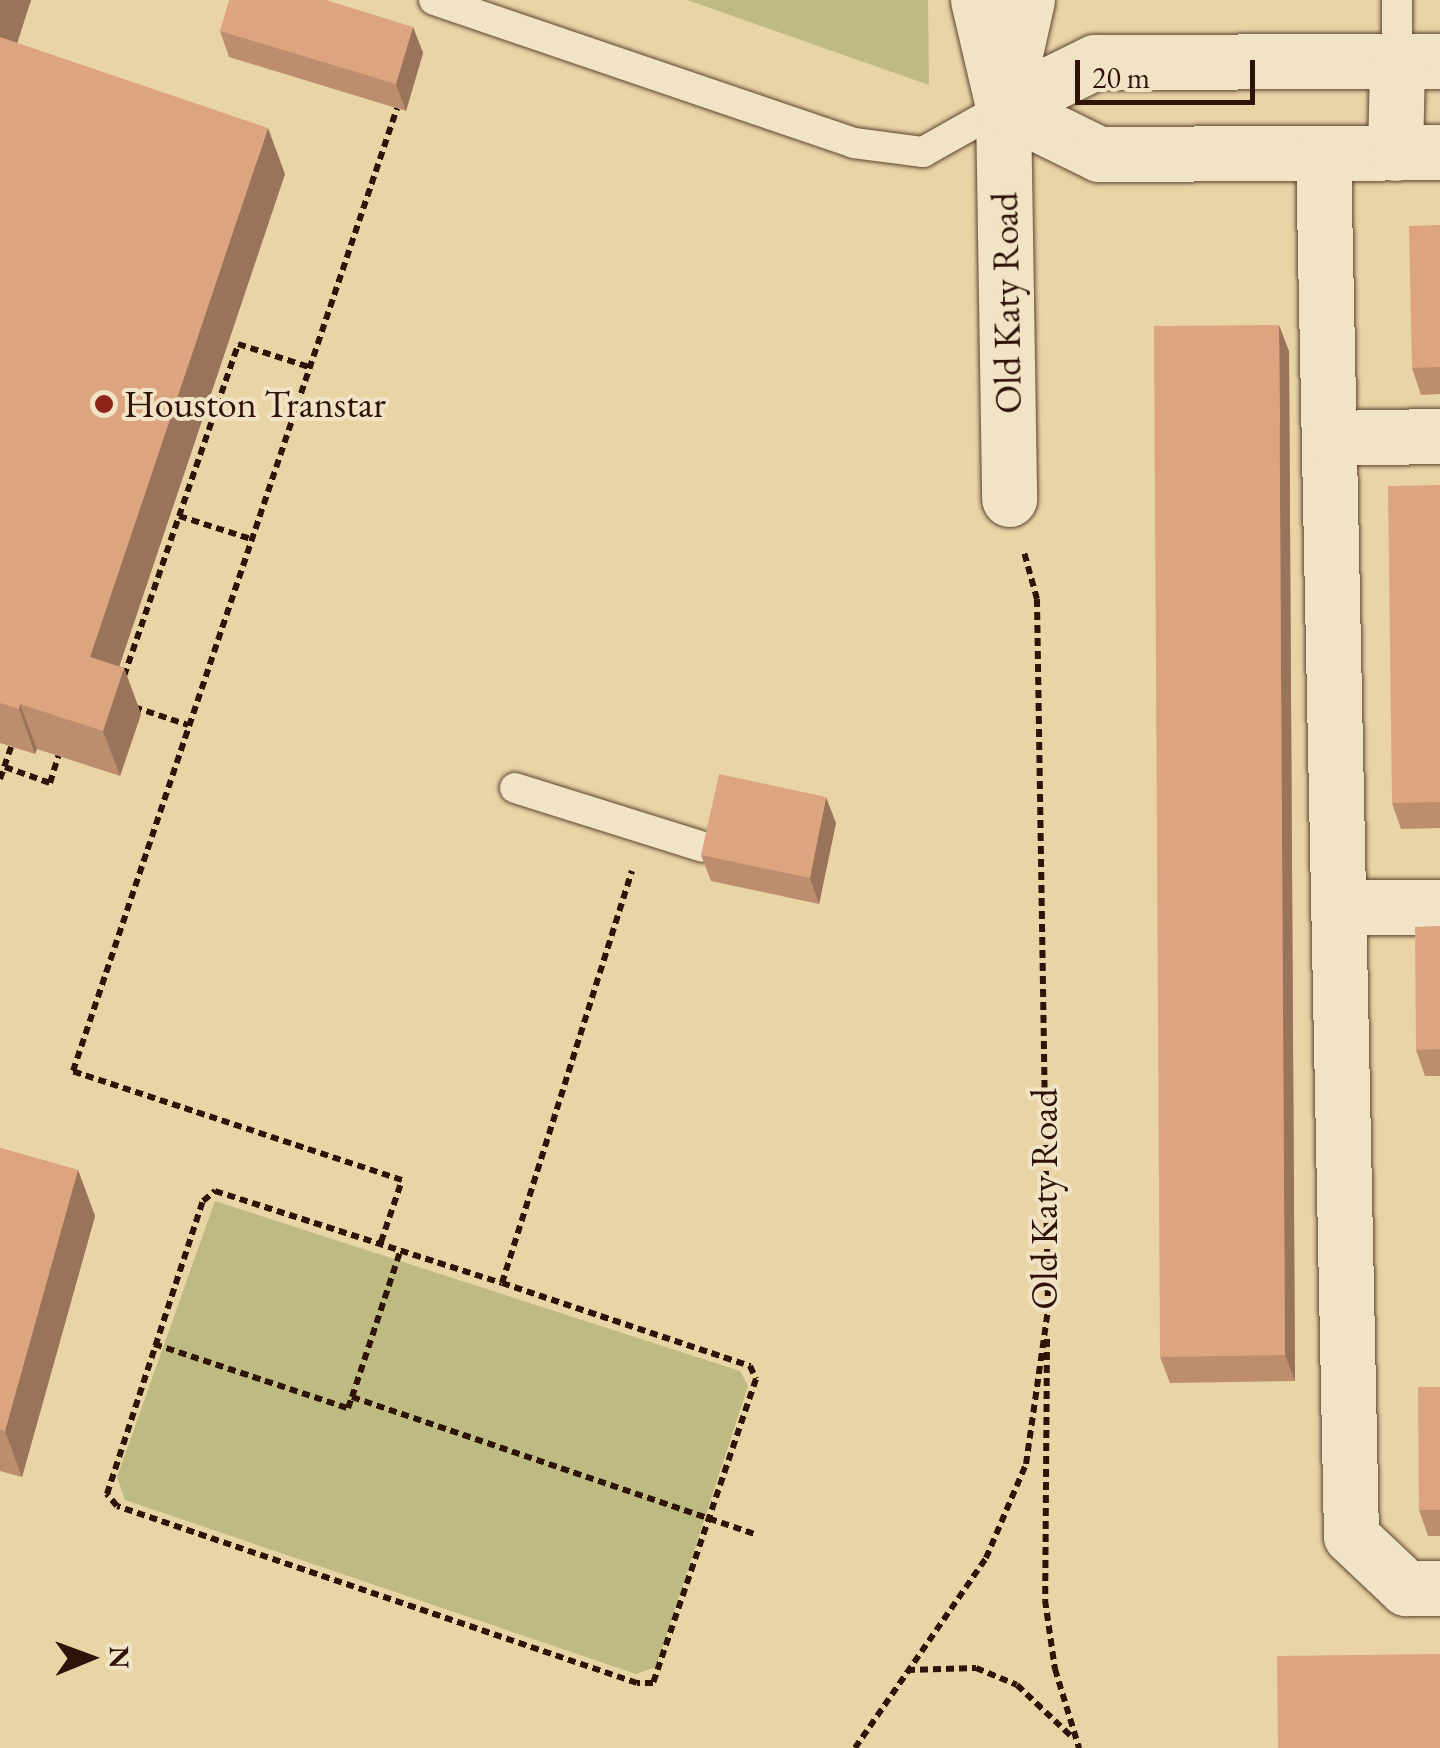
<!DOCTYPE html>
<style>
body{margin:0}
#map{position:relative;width:1440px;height:1748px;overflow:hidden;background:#e9d4a6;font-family:"EB Garamond",serif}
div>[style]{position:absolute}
.green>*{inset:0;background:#bdbb82}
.path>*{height:6px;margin-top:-3px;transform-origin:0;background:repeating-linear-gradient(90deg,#2f1308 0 8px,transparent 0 13px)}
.roads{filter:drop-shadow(0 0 2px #5e4330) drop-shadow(0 0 2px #5e4330)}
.lane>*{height:30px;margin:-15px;padding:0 15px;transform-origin:15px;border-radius:15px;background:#f1e3c5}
.street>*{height:55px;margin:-27.5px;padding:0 27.5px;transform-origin:27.5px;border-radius:27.5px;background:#f1e3c5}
.wall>*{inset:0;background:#bd8e6e}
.shaded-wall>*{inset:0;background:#9a745a}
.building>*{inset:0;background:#dca580}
.dots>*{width:28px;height:28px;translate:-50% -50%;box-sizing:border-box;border:5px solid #f1e3c5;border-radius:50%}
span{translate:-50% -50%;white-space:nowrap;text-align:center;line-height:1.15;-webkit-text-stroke:8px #f1e3c5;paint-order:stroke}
.street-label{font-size:38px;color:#2f1308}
.poi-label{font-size:38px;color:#2f1308}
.left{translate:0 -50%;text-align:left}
.north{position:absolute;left:40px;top:1608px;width:100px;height:100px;-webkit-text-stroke:8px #f1e3c5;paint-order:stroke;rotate:89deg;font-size:28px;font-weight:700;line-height:40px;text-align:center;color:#2f1308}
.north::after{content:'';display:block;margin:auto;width:35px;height:45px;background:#2f1308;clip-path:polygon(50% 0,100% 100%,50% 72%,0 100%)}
.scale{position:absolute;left:1075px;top:60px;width:180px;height:45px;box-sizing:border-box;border:5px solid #2f1308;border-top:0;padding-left:12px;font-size:30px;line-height:35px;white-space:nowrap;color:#2f1308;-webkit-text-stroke:8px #f1e3c5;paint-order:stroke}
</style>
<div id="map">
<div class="green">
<div style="clip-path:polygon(687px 0,928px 0,929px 85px)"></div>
<div style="clip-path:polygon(215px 1201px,740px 1371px,748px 1386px,656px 1667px,636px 1674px,125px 1500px,117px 1477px)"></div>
</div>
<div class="path">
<div style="left:179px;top:516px;width:76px;rotate:17.7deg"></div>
<div style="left:124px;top:676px;width:351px;rotate:-71deg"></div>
<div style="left:238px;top:344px;width:75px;rotate:17.9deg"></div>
<div style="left:134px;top:707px;width:57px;rotate:18.4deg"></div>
<div style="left:5px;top:767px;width:48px;rotate:19.6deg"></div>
<div style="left:50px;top:783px;width:37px;rotate:-73deg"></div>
<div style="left:0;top:779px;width:34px;rotate:-71deg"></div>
<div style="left:381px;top:1242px;width:65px;rotate:-71.3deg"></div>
<div style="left:402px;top:1180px;width:347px;rotate:-161.7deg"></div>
<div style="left:73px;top:1071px;width:1016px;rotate:-71.4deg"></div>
<div style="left:502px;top:1283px;width:262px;rotate:18.5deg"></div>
<div style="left:750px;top:1366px;width:14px;rotate:65deg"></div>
<div style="left:756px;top:1379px;width:321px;rotate:108.7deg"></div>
<div style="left:653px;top:1683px;width:16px;rotate:180deg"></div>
<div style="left:637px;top:1683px;width:549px;rotate:-161.2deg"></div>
<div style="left:117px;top:1506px;width:16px;rotate:-130deg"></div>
<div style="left:107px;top:1494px;width:308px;rotate:-71.9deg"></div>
<div style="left:203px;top:1201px;width:16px;rotate:-40deg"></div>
<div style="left:215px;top:1191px;width:301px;rotate:17.8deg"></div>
<div style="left:502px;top:1283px;width:432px;rotate:-72.5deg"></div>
<div style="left:1047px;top:1339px;width:261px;rotate:90.4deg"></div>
<div style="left:1045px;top:1600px;width:70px;rotate:81.8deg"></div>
<div style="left:1055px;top:1669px;width:83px;rotate:73.1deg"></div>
<div style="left:154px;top:1344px;width:204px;rotate:18.3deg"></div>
<div style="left:348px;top:1408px;width:12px;rotate:-70deg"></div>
<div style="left:352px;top:1397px;width:428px;rotate:18.8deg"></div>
<div style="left:352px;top:1397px;width:156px;rotate:-71.7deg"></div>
<div style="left:907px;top:1670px;width:69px;rotate:-1.7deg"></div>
<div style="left:976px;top:1668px;width:44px;rotate:22.5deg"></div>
<div style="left:1017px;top:1685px;width:77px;rotate:43.4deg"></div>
<div style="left:855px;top:1748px;width:231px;rotate:-55.4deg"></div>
<div style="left:986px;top:1558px;width:102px;rotate:-66.9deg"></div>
<div style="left:1026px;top:1464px;width:157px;rotate:-81.9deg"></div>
<div style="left:1048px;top:1309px;width:710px;rotate:-90.89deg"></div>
<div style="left:1037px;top:599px;width:49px;rotate:-105.5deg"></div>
</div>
<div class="roads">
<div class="lane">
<div style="left:434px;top:0;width:444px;rotate:18.8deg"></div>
<div style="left:854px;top:143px;width:70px;rotate:7.4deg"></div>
<div style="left:923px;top:152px;width:92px;rotate:-29.4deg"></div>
<div style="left:1397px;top:62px;width:62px;rotate:-90deg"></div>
<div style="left:515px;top:788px;width:197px;rotate:17.4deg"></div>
</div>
<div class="street">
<div style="left:978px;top:0;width:110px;rotate:76.8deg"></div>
<div style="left:1003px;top:107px;width:392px;rotate:89.1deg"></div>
<div style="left:1006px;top:94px;width:96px;rotate:-77.4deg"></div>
<div style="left:1003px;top:107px;width:107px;rotate:26.1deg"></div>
<div style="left:1099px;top:154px;width:341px;rotate:-0.3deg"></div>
<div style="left:1003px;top:107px;width:102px;rotate:-26.1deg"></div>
<div style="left:1095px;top:62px;width:345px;rotate:-0.2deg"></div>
<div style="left:1395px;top:153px;width:91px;rotate:-88.7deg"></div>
<div style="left:1323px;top:154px;width:1382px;rotate:88.84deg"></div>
<div style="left:1351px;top:1536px;width:76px;rotate:43.4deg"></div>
<div style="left:1406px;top:1588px;width:34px"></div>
<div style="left:1331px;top:438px;width:109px;rotate:-1.1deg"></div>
<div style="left:1342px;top:907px;width:98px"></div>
</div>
</div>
<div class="wall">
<div style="clip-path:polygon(0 0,31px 0,17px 43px,285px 174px,119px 666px,124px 668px,141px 714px,120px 776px,37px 749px,35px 754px,0 743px)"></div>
<div style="clip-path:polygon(413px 27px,423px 53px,406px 111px,229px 57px,220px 31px)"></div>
<div style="clip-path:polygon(1440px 225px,1440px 394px,1421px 395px,1412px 368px)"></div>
<div style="clip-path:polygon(1289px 351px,1295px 1381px,1170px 1383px,1160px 1357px)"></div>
<div style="clip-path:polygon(1440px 485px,1440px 828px,1401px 829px,1392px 803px)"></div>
<div style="clip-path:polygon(836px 823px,819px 904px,711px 881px,701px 855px)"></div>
<div style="clip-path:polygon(1440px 926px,1440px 1076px,1425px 1076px,1416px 1050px)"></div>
<div style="clip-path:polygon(0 1148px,78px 1170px,95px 1216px,22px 1477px,0 1471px)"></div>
<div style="clip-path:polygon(1440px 1387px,1440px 1536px,1428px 1536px,1419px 1510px)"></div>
</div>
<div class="shaded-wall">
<div style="clip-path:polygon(0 0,31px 0,6px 78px,0 63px)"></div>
<div style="clip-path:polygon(413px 27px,423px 53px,406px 111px,396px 84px)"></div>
<div style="clip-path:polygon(268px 128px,285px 174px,107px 703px,90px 657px)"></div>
<div style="clip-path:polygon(1279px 325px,1289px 351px,1295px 1381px,1285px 1355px)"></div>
<div style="clip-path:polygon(124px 668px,141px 714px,120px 776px,103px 731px)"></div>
<div style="clip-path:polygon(20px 704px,37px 749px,35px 754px,19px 709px)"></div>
<div style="clip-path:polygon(826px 797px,836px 823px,819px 904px,810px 878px)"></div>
<div style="clip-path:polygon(78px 1170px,95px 1216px,22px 1477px,5px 1431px)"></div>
</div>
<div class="building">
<div style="clip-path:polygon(229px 0,326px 0,413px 27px,396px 84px,220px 31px)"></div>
<div style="clip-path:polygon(0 37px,268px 128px,90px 657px,124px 668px,103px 731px,20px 704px,19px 709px,0 703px)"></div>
<div style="clip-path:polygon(1440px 225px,1440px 367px,1412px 368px,1409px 226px)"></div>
<div style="clip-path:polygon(1279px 325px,1285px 1355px,1160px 1357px,1154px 326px)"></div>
<div style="clip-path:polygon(1440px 485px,1440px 802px,1392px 803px,1388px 486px)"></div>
<div style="clip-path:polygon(719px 774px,826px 797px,810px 878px,701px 855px)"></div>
<div style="clip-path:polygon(1440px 926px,1440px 1049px,1416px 1050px,1415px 927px)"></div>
<div style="clip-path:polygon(0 1148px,78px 1170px,5px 1431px,0 1429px)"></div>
<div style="clip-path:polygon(1418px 1387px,1440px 1387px,1440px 1510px,1419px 1510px)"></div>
<div style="clip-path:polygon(1440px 1654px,1440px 1748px,1278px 1748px,1277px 1656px)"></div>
</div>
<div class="dots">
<div style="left:104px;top:404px;background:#8f2418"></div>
</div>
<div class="street-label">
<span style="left:1006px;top:303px;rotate:-91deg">Old Katy Road</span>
<span style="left:1044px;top:1199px;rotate:-90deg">Old Katy Road</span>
</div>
<div class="poi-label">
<span class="left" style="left:124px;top:404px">Houston Transtar</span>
</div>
<div class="north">N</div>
<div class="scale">20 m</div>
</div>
